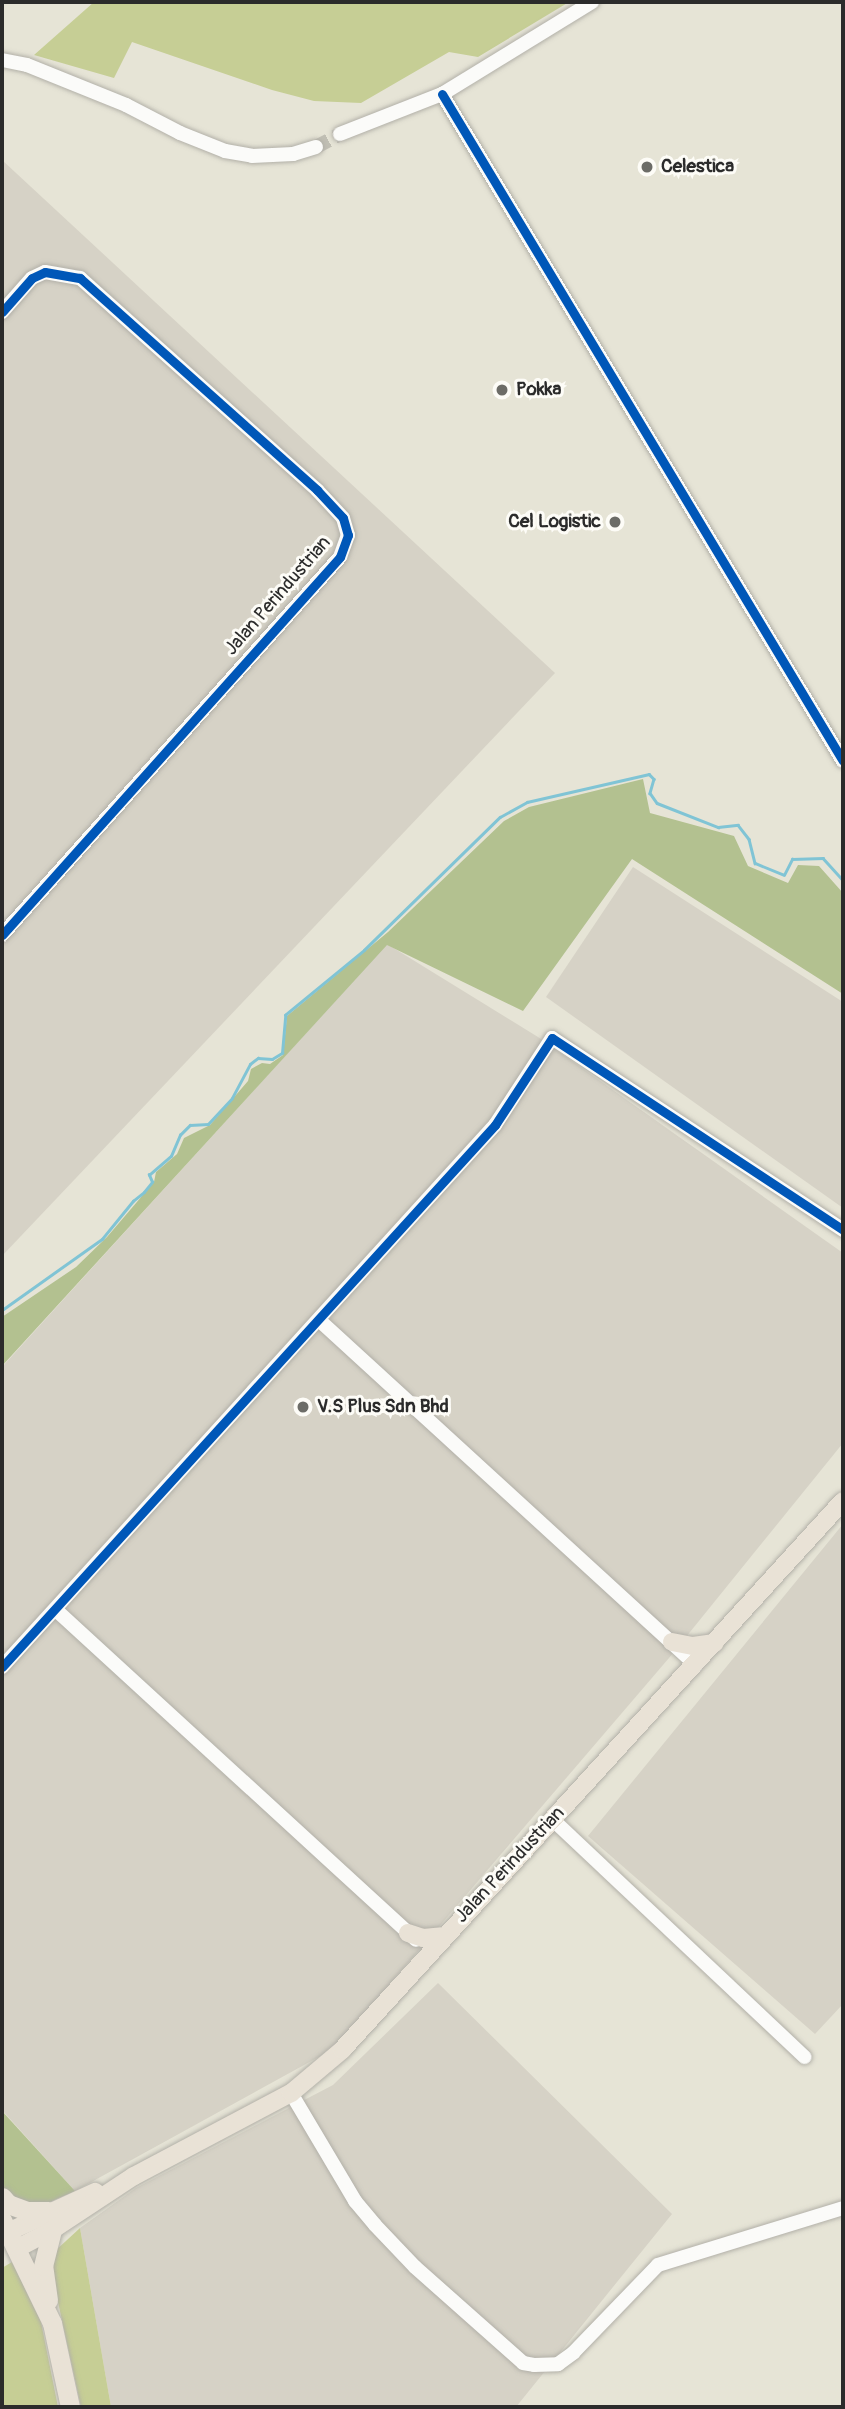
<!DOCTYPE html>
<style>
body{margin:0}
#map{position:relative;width:845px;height:2409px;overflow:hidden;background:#e6e4d6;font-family:Pangolin,sans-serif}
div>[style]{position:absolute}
.industrial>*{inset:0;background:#d6d2c6}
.green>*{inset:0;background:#c6ce95}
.forest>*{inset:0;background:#b3c190}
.stream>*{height:2.5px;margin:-1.25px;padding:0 1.25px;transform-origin:1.25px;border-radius:1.25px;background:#80c4d5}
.minor-tunnel>*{height:14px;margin-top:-7px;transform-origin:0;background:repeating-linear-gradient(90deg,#c1bfb4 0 14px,transparent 0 21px)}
.roads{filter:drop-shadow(0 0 2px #b2b0a8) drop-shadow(0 0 2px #b2b0a8)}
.minor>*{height:14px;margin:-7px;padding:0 7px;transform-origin:7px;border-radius:7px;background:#fbfbf9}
.major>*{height:18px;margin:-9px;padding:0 9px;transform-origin:9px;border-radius:9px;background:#e9e2d6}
.highway>*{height:19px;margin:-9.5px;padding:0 9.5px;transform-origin:9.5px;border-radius:9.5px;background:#e9e2d6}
.cycleway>*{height:9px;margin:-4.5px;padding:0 4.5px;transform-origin:4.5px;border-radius:4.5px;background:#0057b8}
.dots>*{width:19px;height:19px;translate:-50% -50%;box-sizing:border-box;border:4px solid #fdfcf7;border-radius:50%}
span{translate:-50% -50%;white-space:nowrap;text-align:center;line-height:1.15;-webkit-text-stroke:6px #fdfcf7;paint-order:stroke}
.poi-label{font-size:19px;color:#2b2b2b;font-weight:700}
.left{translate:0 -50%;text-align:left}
.right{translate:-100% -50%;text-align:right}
.street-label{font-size:19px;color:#2b2b2b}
.frame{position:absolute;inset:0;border:4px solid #2b2b2b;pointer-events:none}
</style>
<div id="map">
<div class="industrial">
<div style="clip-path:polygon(2px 160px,555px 673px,2px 1256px)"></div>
<div style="clip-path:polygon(633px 867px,843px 1002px,843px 1208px,546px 997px)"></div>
<div style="clip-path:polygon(387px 944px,538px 1037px,843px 1253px,843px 1443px,669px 1658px,335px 2048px,75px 2191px,2px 2110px,2px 1367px)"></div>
<div style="clip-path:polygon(843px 1524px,843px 2004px,815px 2034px,588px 1836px)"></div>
<div style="clip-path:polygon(438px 1983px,672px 2214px,516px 2407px,111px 2407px,80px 2228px,136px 2188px,333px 2085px)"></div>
</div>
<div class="green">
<div style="clip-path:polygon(94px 2px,569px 2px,478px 57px,449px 52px,361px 103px,314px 101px,272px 90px,132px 42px,114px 78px,34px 55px)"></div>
<div style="clip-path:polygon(80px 2228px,111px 2407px,81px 2407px,51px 2270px,54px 2252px)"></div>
<div style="clip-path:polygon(12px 2262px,41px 2322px,58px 2407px,2px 2407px,2px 2268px)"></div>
</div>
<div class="forest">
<div style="clip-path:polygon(643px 779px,650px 813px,734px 836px,748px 866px,788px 883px,798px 865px,819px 866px,843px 893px,843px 994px,632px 859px,523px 1011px,387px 945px,2px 1366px,2px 1317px,76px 1267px,107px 1237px,154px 1182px,156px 1172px,177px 1154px,184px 1138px,210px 1125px,248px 1081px,251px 1069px,262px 1063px,270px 1064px,283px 1055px,287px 1016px,388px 932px,504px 821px,529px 807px)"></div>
<div style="clip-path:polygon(2px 2111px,75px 2191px,36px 2208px,2px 2191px)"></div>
</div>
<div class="stream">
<div style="left:2px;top:1310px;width:123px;rotate:-35.4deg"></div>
<div style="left:102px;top:1239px;width:49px;rotate:-50.8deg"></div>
<div style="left:133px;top:1201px;width:14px;rotate:-39deg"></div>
<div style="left:144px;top:1192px;width:13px;rotate:-51deg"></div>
<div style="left:152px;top:1182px;width:8px;rotate:-113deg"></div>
<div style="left:149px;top:1175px;width:29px;rotate:-41deg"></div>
<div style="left:171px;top:1156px;width:23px;rotate:-67deg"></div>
<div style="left:180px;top:1135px;width:14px;rotate:-45deg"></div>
<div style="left:190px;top:1125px;width:18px;rotate:-3deg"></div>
<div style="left:208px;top:1124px;width:35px;rotate:-47deg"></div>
<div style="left:232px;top:1098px;width:38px;rotate:-62deg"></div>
<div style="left:250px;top:1064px;width:10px;rotate:-37deg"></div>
<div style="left:258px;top:1058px;width:14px;rotate:4deg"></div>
<div style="left:272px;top:1059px;width:12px;rotate:-31deg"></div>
<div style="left:282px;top:1053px;width:38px;rotate:-85deg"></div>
<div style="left:285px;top:1015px;width:102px;rotate:-39.4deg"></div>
<div style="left:364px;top:950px;width:190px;rotate:-44.4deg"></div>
<div style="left:500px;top:817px;width:31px;rotate:-29deg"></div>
<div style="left:527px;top:802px;width:125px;rotate:-12.9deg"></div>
<div style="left:649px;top:774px;width:7px;rotate:45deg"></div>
<div style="left:654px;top:779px;width:15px;rotate:106deg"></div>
<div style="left:650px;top:793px;width:12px;rotate:55deg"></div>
<div style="left:657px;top:803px;width:66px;rotate:21.5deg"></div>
<div style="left:718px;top:827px;width:20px;rotate:-6deg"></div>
<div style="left:738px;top:825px;width:18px;rotate:52deg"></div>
<div style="left:749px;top:839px;width:25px;rotate:76deg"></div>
<div style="left:755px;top:863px;width:31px;rotate:22deg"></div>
<div style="left:784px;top:875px;width:18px;rotate:-63deg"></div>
<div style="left:792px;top:859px;width:31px;rotate:-2deg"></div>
<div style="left:823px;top:858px;width:30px;rotate:48deg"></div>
</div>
<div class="minor-tunnel">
<div style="left:316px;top:147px;width:27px;rotate:-28deg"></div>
</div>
<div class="roads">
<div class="minor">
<div style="left:2px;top:60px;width:25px;rotate:11deg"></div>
<div style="left:27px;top:65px;width:107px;rotate:22deg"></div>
<div style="left:126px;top:105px;width:61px;rotate:27.4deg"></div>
<div style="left:180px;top:133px;width:48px;rotate:21.8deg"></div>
<div style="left:225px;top:151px;width:27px;rotate:10deg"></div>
<div style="left:252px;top:156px;width:41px;rotate:-2.8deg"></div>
<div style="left:293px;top:154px;width:24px;rotate:-17deg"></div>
<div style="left:442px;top:94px;width:778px;rotate:58.99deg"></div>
<div style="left:340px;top:134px;width:110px;rotate:-21.4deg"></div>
<div style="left:442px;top:94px;width:176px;rotate:-31.5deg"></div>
<div style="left:2px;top:312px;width:45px;rotate:-48.6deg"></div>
<div style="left:32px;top:278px;width:14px;rotate:-25deg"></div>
<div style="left:45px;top:272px;width:36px;rotate:10deg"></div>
<div style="left:80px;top:278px;width:318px;rotate:41.8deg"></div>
<div style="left:317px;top:490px;width:38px;rotate:47deg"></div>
<div style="left:343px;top:518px;width:18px;rotate:74deg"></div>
<div style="left:348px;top:535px;width:23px;rotate:110deg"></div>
<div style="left:340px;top:557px;width:507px;rotate:131.8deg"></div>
<div style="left:319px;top:1320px;width:511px;rotate:42.46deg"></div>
<div style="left:56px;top:1610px;width:488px;rotate:42.5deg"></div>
<div style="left:2px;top:1667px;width:733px;rotate:-47.71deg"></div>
<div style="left:495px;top:1125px;width:104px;rotate:-56.8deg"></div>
<div style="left:552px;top:1038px;width:349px;rotate:33.4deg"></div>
<div style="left:552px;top:1819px;width:347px;rotate:43.3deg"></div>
<div style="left:291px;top:2093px;width:126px;rotate:59.3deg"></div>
<div style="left:355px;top:2201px;width:31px;rotate:50deg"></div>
<div style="left:375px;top:2225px;width:58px;rotate:46.4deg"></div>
<div style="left:415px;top:2267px;width:144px;rotate:41.6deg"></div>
<div style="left:523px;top:2363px;width:11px;rotate:10deg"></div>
<div style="left:534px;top:2365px;width:24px;rotate:-2deg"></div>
<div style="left:558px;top:2364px;width:19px;rotate:-36deg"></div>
<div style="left:573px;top:2353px;width:122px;rotate:-46deg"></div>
<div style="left:658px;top:2265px;width:194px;rotate:-17.1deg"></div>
</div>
<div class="major">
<div style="left:672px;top:1642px;width:21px;rotate:11deg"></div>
<div style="left:693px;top:1646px;width:22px;rotate:-8deg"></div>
<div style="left:408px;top:1933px;width:16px;rotate:18deg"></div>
<div style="left:423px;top:1938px;width:22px;rotate:-5deg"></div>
<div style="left:8px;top:2232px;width:96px;rotate:-24.7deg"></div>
<div style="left:16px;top:2249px;width:41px;rotate:-27.8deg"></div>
<div style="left:52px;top:2230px;width:98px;rotate:-33.4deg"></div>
<div style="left:134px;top:2176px;width:178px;rotate:-27.9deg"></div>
<div style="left:291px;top:2093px;width:67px;rotate:-40.1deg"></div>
<div style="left:342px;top:2050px;width:743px;rotate:-47.62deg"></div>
</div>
<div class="highway">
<div style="left:2px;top:2197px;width:9px;rotate:49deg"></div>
<div style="left:8px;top:2204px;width:20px;rotate:20deg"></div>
<div style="left:27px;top:2211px;width:21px"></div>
<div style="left:2px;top:2220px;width:114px;rotate:64.1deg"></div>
<div style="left:52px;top:2323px;width:86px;rotate:77.9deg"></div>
<div style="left:48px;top:2300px;width:34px;rotate:-98deg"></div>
<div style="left:43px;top:2266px;width:37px;rotate:-76deg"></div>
</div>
</div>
<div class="cycleway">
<div style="left:442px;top:94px;width:778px;rotate:58.99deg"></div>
<div style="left:2px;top:312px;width:45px;rotate:-48.6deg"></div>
<div style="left:32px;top:278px;width:14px;rotate:-25deg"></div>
<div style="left:45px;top:272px;width:36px;rotate:10deg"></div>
<div style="left:80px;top:278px;width:318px;rotate:41.8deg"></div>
<div style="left:317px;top:490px;width:38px;rotate:47deg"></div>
<div style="left:343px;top:518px;width:18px;rotate:74deg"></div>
<div style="left:348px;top:535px;width:23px;rotate:110deg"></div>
<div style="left:340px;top:557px;width:507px;rotate:131.8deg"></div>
<div style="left:2px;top:1667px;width:733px;rotate:-47.71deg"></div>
<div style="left:495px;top:1125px;width:104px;rotate:-56.8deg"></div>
<div style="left:552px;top:1038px;width:349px;rotate:33.4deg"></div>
</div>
<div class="dots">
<div style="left:647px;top:167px;background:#6c6c67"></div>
<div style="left:502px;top:390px;background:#6c6c67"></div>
<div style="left:615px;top:522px;background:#6c6c67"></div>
<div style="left:303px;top:1407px;background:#6c6c67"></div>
</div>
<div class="poi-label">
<span class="left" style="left:661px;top:167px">Celestica</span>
<span class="left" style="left:516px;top:390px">Pokka</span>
<span class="right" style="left:601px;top:522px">Cel Logistic</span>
<span class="left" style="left:317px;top:1407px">V.S Plus Sdn Bhd</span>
</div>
<div class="street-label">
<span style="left:278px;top:596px;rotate:-49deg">Jalan Perindustrian</span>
<span style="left:510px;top:1865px;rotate:-47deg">Jalan Perindustrian</span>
</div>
<div class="frame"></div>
</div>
